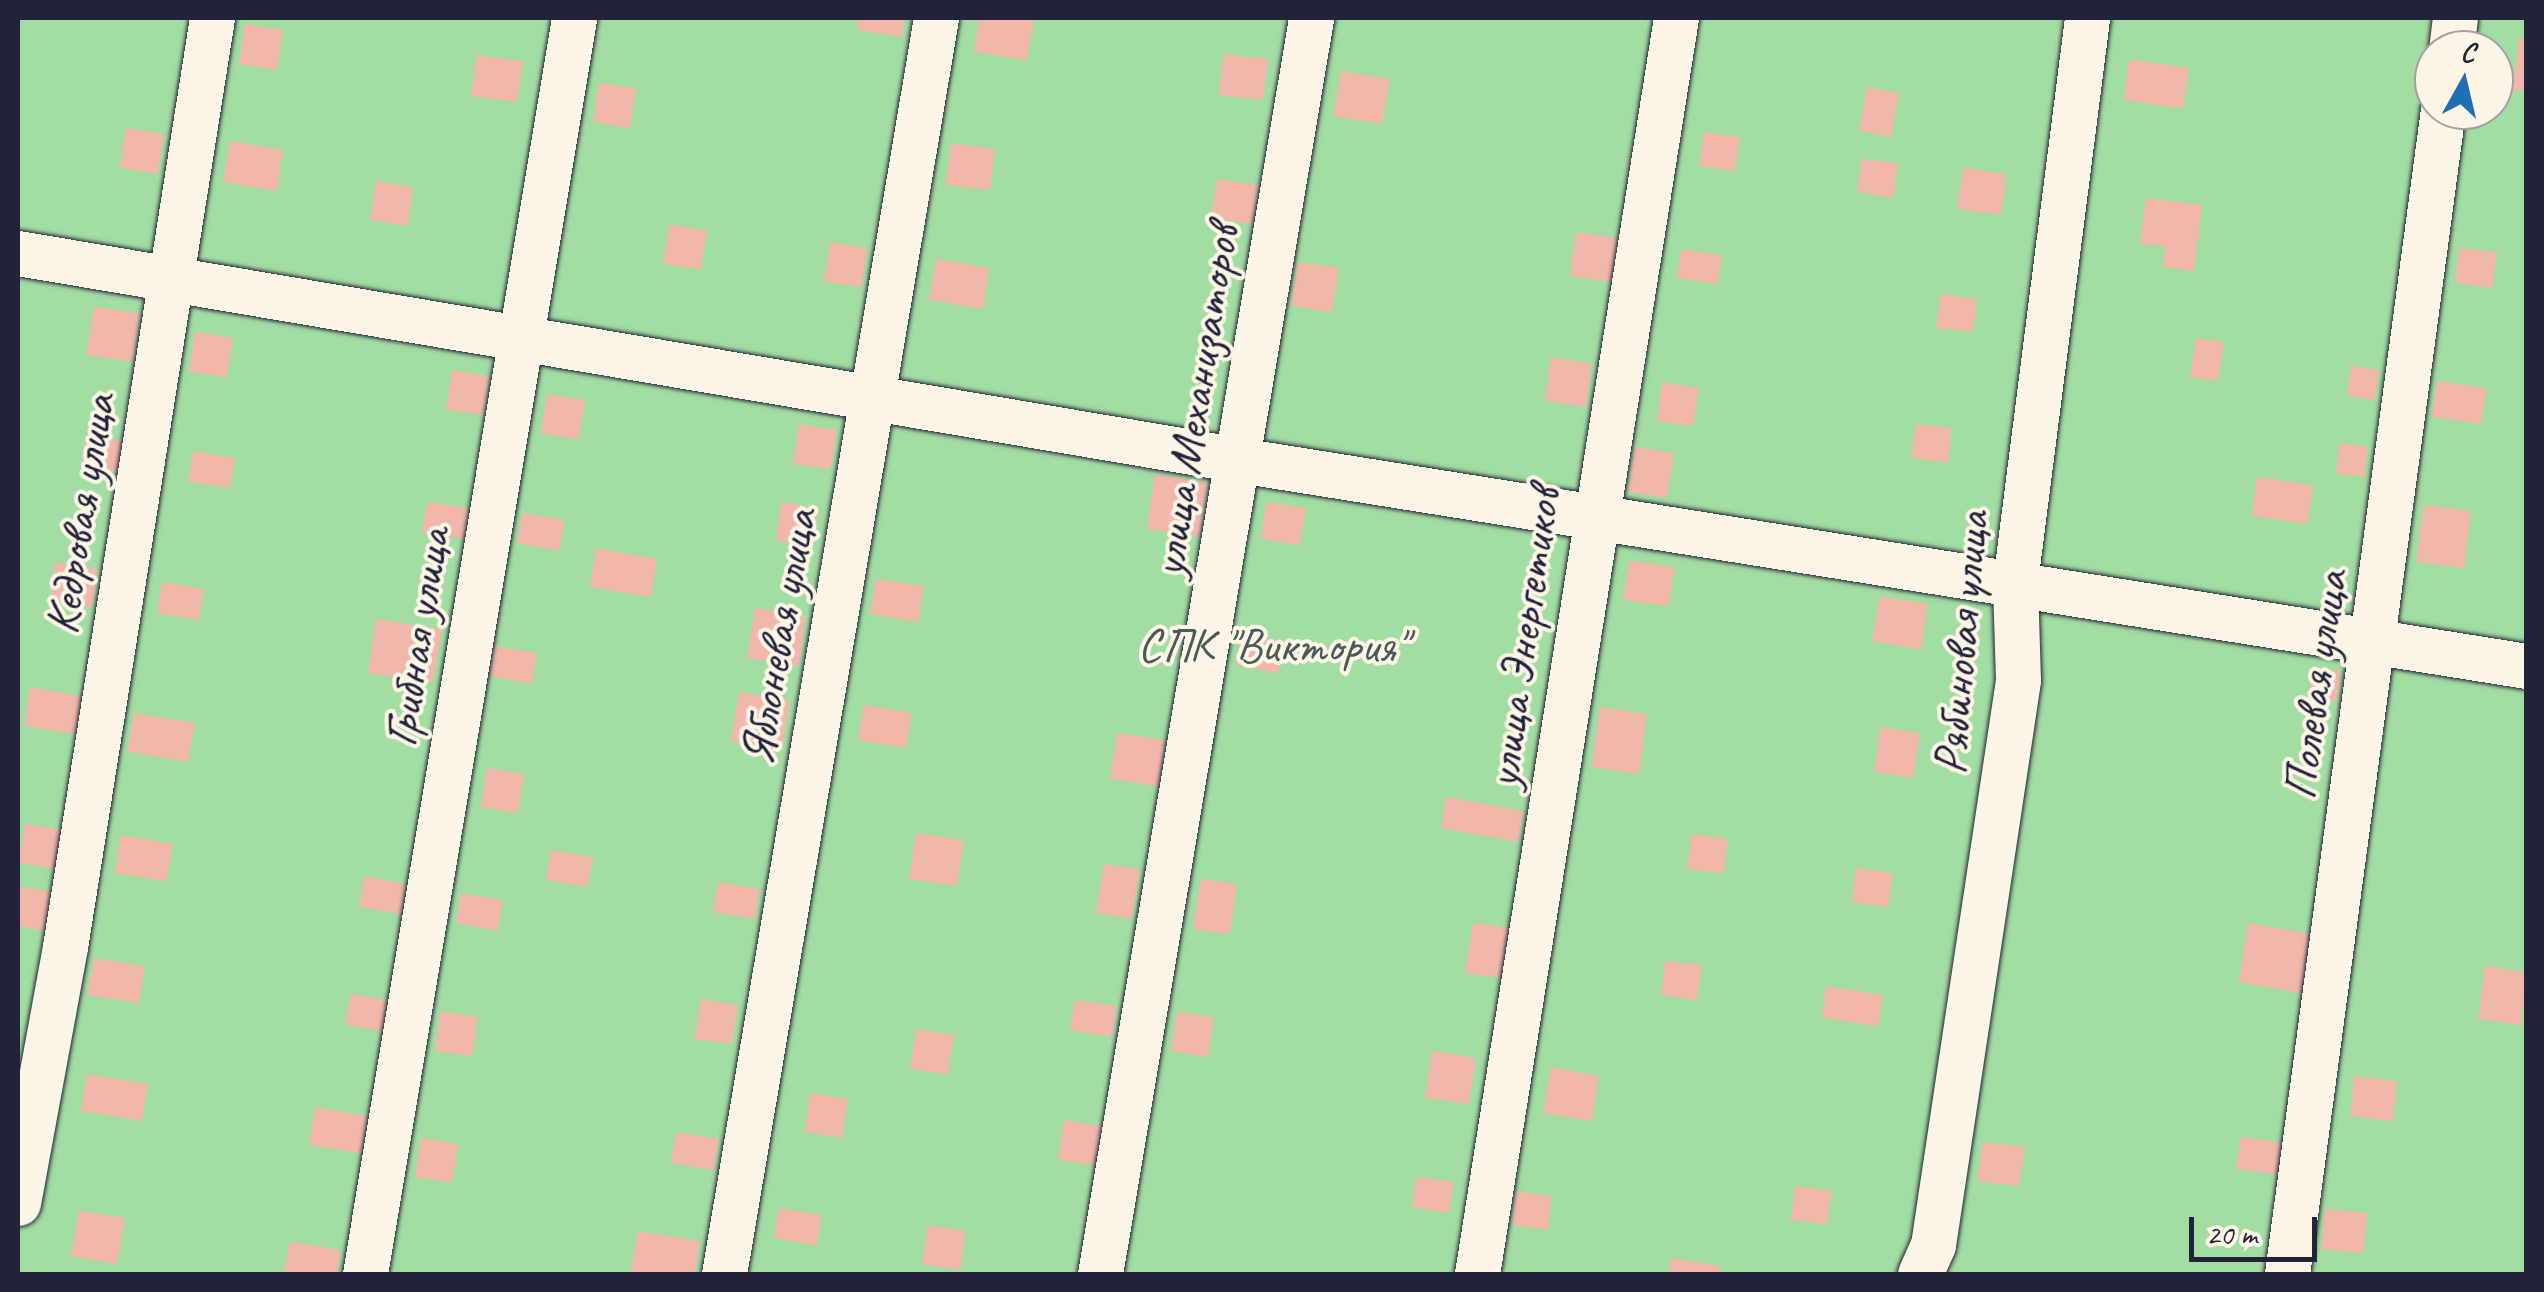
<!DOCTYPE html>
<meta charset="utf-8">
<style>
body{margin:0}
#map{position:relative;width:2544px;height:1292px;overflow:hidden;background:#fae9d9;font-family:Caveat,sans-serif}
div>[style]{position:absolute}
.green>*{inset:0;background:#a2dda2}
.building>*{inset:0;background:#f1b7ab}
.roads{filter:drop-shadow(0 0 2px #22223b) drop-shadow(0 0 2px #22223b)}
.street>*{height:45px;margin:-22.5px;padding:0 22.5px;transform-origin:22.5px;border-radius:22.5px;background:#fcf5e5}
span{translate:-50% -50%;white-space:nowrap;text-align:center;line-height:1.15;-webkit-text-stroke:8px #fcf5e5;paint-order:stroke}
.street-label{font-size:48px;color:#22223b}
.park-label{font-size:48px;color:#485a5a}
.frame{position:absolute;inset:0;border:20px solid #22223b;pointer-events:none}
.north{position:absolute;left:2414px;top:30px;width:100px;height:100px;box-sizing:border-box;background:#fcf5e5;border:2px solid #a5a1a1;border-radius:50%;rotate:8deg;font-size:28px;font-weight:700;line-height:40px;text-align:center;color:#22223b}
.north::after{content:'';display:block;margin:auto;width:35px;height:45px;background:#1f6fb2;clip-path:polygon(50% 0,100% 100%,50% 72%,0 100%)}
.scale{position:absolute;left:2189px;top:1217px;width:128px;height:45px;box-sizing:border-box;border:5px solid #22223b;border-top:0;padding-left:12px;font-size:30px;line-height:35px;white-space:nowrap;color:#22223b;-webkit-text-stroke:8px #fcf5e5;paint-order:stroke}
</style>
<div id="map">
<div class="green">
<div style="clip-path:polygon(evenodd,18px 18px,2526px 18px,2526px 1274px,18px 1274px,18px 18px,2434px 50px,2494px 50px,2494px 110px,2434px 110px,2434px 50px)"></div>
</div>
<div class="building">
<div style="clip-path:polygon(858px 18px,905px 18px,902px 37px,857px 30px)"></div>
<div style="clip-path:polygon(979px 18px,1034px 20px,1027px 60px,974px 52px)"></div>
<div style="clip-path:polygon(245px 24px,283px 30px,277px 70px,239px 64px)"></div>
<div style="clip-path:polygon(2520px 37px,2526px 38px,2526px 92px,2512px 90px)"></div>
<div style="clip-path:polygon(1224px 54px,1268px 59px,1263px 100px,1219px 95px)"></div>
<div style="clip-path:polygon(477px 55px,523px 61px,517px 102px,471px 96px)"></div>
<div style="clip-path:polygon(2129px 59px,2189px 68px,2183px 109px,2124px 100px)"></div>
<div style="clip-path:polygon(1341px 71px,1390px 79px,1382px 124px,1333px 116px)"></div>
<div style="clip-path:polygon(599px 83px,636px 88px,630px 128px,593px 122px)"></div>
<div style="clip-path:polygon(1867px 87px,1899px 93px,1891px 137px,1859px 131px)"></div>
<div style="clip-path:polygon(126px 128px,164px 134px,158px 174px,120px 168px)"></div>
<div style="clip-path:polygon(1704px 132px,1740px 137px,1735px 171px,1699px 166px)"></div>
<div style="clip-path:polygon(230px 141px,283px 150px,277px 191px,223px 182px)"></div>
<div style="clip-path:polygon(951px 143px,995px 149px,990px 190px,946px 185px)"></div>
<div style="clip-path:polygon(1862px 159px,1898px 163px,1893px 198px,1857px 192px)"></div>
<div style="clip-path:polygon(1963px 168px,2007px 174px,2001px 215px,1957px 209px)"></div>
<div style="clip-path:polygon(1217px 179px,1258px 185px,1253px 224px,1211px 218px)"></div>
<div style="clip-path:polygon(376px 181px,413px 187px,408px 226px,370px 220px)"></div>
<div style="clip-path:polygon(2146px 198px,2202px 205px,2194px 271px,2163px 267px,2165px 246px,2140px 244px)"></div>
<div style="clip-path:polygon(669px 225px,707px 230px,701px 269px,663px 264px)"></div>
<div style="clip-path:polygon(1576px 232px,1618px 238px,1611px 282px,1570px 276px)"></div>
<div style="clip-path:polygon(830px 242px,867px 248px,862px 287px,824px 282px)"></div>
<div style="clip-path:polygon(2459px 248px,2497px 252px,2492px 288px,2455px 283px)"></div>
<div style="clip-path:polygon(1681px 249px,1722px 255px,1718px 284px,1677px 278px)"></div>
<div style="clip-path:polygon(936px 259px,989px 268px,983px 309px,929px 300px)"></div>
<div style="clip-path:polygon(1298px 262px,1339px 268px,1332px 312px,1291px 306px)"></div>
<div style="clip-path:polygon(1941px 294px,1977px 299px,1973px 332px,1936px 328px)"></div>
<div style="clip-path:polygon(94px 307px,140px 313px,133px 362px,86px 355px)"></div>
<div style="clip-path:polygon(195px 332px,233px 338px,227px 377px,189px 372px)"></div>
<div style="clip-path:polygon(2196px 338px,2224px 342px,2218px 381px,2190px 377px)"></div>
<div style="clip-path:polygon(1551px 357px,1592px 364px,1586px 407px,1545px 401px)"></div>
<div style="clip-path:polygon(2351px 366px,2379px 370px,2375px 400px,2347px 396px)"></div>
<div style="clip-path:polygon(452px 370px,489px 376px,484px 415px,446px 410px)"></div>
<div style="clip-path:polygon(2437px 381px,2487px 388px,2481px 424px,2432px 417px)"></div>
<div style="clip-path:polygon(1662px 382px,1699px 388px,1693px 426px,1657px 421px)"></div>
<div style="clip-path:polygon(547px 394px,585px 400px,579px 439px,541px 434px)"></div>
<div style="clip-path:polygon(799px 424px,837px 430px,831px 469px,793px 464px)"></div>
<div style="clip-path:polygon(1916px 424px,1952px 428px,1948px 463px,1911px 458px)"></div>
<div style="clip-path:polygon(86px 435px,128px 442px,123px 473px,81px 466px)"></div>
<div style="clip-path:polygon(2340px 443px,2368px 447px,2364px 477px,2336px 473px)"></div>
<div style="clip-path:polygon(1635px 447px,1674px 453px,1667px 498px,1628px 492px)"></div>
<div style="clip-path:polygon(193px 451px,235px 458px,230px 488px,188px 482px)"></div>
<div style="clip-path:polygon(1155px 474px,1208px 483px,1199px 537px,1147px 529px)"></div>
<div style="clip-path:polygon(2257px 477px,2313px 485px,2308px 524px,2252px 516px)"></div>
<div style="clip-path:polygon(427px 502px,469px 508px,464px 539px,422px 532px)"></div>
<div style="clip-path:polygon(781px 502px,819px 508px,813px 547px,776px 541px)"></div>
<div style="clip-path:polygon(1266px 502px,1306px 508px,1300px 545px,1261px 539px)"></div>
<div style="clip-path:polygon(2424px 505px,2471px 511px,2464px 568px,2416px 562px)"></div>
<div style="clip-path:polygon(522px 513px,565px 520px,559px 551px,517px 543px)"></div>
<div style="clip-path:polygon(596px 548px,657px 559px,651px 597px,590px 587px)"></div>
<div style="clip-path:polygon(1629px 561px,1675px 567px,1669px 606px,1623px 600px)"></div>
<div style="clip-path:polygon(56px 562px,98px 569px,92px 608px,50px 600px)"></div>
<div style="clip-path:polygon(876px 579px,924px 586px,918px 622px,870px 614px)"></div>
<div style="clip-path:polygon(162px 582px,204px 589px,199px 620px,157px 613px)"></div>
<div style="clip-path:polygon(1880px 596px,1928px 604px,1921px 650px,1872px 641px)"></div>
<div style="clip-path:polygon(755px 608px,806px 616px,799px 666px,747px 658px)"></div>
<div style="clip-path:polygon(376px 619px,442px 629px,433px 683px,368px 673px)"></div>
<div style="clip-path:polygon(1241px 634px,1284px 641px,1279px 673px,1236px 666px)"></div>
<div style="clip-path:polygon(495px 646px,537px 653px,532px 684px,490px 676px)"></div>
<div style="clip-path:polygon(2313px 668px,2341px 671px,2337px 701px,2309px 698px)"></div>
<div style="clip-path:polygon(30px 687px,81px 696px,75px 734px,24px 726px)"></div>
<div style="clip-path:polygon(739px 692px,790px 700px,782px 750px,731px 742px)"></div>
<div style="clip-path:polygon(864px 705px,912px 713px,906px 748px,858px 740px)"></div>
<div style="clip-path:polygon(1600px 707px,1647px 714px,1639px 774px,1592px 767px)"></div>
<div style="clip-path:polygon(134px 713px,195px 723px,188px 762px,127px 751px)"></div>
<div style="clip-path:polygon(1881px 727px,1920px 733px,1913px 778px,1874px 772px)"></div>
<div style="clip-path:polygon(1117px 733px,1165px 740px,1158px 786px,1110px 779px)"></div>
<div style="clip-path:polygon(487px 768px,524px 774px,518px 813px,481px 807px)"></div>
<div style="clip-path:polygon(1446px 797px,1524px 811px,1518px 842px,1441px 828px)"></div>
<div style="clip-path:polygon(25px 824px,63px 830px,58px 869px,19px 863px)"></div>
<div style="clip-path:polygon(916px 833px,964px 840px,957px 886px,909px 879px)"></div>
<div style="clip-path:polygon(1692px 834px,1728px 839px,1724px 873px,1687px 869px)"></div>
<div style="clip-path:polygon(121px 835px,173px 844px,166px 881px,115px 873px)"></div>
<div style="clip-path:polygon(551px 850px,593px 857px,588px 887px,546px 880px)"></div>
<div style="clip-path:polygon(1104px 864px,1140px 869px,1132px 919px,1096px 913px)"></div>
<div style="clip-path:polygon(1856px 868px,1893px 873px,1888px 907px,1852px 902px)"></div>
<div style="clip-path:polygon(364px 876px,406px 884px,401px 914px,359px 907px)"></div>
<div style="clip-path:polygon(1201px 879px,1237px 884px,1230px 934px,1193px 929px)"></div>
<div style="clip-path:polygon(718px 882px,760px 889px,755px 919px,713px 912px)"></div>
<div style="clip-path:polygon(18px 886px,53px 892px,46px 931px,18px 926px)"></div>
<div style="clip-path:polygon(461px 893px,503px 900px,498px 931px,456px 923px)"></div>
<div style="clip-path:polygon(1473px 923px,1509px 928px,1502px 978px,1465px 973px)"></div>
<div style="clip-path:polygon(2248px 923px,2311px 934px,2301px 993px,2239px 982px)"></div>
<div style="clip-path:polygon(94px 958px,145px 966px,139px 1003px,87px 995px)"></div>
<div style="clip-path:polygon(1665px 961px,1702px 965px,1697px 1000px,1661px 995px)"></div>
<div style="clip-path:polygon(2485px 966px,2526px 972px,2521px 1025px,2478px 1019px)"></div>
<div style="clip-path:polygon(1826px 986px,1883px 995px,1878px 1026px,1822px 1018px)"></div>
<div style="clip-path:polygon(351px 994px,393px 1001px,388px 1032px,345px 1025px)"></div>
<div style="clip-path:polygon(701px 999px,738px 1005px,732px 1044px,694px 1039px)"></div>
<div style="clip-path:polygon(1075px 1000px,1117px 1006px,1112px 1037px,1070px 1030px)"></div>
<div style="clip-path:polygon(440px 1011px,478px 1017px,472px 1056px,435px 1051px)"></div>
<div style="clip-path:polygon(1177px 1012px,1214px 1017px,1208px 1057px,1171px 1051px)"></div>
<div style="clip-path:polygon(916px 1029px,954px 1035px,948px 1074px,910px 1069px)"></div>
<div style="clip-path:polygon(1432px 1051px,1476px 1058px,1469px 1104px,1425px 1098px)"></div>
<div style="clip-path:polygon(1551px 1067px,1599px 1076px,1592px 1121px,1543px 1113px)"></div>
<div style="clip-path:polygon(87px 1074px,148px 1084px,142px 1121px,81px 1111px)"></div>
<div style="clip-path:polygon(2354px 1076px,2397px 1081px,2393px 1121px,2350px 1116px)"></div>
<div style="clip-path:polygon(810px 1093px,848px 1099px,842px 1138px,805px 1132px)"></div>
<div style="clip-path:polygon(315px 1107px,367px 1116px,361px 1153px,309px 1145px)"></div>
<div style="clip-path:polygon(1064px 1120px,1102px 1126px,1096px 1165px,1058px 1160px)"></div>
<div style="clip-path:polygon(676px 1132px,719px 1139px,714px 1170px,671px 1163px)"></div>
<div style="clip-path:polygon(2241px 1137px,2287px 1143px,2283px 1175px,2236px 1169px)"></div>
<div style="clip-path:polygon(421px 1138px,458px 1144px,452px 1183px,415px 1177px)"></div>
<div style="clip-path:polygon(1983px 1142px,2025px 1147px,2019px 1186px,1977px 1181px)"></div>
<div style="clip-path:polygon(1416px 1177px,1454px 1182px,1449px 1213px,1412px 1207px)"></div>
<div style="clip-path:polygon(1795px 1186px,1832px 1191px,1827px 1224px,1791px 1220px)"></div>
<div style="clip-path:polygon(1517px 1191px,1552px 1196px,1548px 1230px,1512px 1225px)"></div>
<div style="clip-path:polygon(779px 1208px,822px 1215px,817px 1246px,774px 1238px)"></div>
<div style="clip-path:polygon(2325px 1209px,2368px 1213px,2363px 1253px,2321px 1249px)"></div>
<div style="clip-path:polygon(79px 1210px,125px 1218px,117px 1264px,71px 1256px)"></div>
<div style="clip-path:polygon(928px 1225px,966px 1231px,960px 1270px,922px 1264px)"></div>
<div style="clip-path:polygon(638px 1231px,700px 1241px,695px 1274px,630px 1274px)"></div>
<div style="clip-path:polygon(290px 1242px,341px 1250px,337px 1274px,284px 1274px)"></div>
<div style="clip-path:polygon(1671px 1258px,1720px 1266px,1719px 1274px,1669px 1274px)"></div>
</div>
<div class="roads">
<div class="street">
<div style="left:2451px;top:50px;width:32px;rotate:-83deg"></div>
<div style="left:18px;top:253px;width:1238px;rotate:9.62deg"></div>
<div style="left:1239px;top:460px;width:1303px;rotate:9.09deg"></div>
<div style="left:18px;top:1203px;width:260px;rotate:-79.6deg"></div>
<div style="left:65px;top:947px;width:941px;rotate:-81.01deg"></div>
<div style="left:365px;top:1274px;width:1273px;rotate:-80.55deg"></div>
<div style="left:724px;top:1274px;width:1274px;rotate:-80.42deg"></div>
<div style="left:1100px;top:1274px;width:1274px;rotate:-80.46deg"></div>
<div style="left:1477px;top:1274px;width:1272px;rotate:-81deg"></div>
<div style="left:1920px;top:1274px;width:32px;rotate:-66deg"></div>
<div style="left:1933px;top:1245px;width:571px;rotate:-81.44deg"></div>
<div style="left:2018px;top:680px;width:98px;rotate:-91.8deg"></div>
<div style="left:2015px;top:582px;width:569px;rotate:-82.72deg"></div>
<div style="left:2287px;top:1274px;width:1174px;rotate:-82.37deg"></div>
</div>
</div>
<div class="street-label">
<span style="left:1195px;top:401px;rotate:-81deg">улица Механизаторов</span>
<span style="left:80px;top:514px;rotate:-81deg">Кедровая улица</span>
<span style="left:417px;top:637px;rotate:-81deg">Грибная улица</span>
<span style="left:778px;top:637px;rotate:-80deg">Яблоневая улица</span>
<span style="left:1523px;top:638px;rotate:-82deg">улица Энергетиков</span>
<span style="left:1961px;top:643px;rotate:-85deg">Рябиновая улица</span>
<span style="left:2315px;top:685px;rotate:-82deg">Полевая улица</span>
</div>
<div class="park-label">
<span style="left:1272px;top:646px">СПК "Виктория"</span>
</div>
<div class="frame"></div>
<div class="north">С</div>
<div class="scale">20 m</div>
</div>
